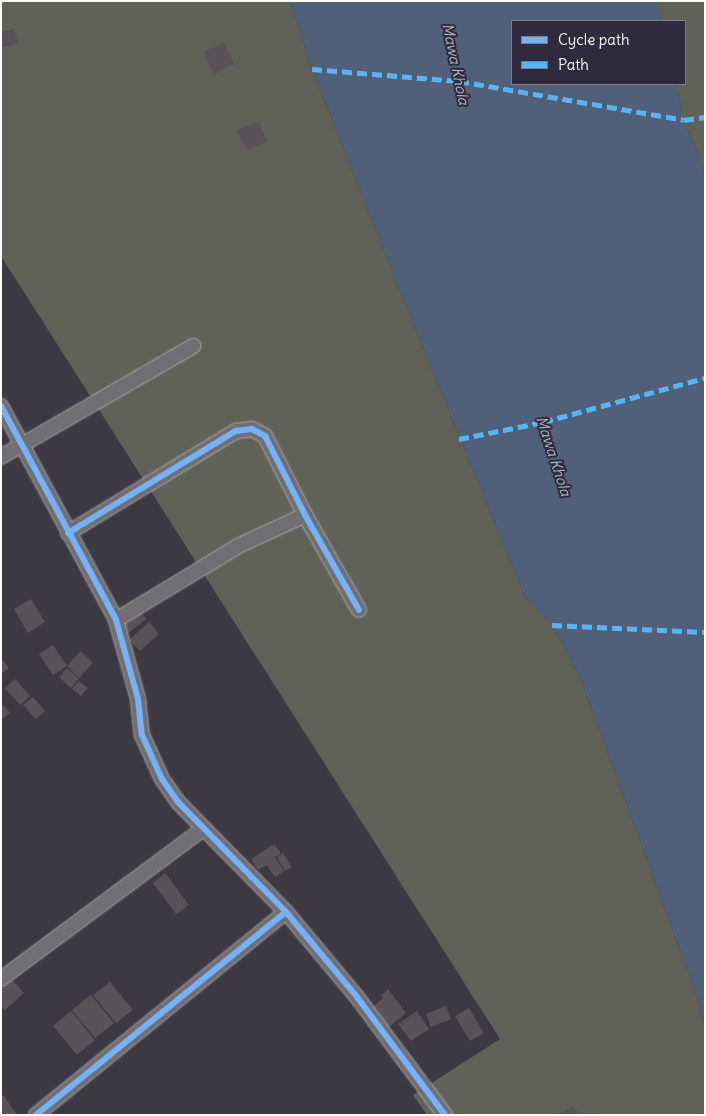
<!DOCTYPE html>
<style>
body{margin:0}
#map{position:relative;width:706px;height:1116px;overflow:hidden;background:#3d3942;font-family:Delius,sans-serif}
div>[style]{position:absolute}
.green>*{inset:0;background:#616257}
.water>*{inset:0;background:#506078}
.building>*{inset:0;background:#595359}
.roads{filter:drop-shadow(0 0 1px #a8a6aa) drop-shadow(0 0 1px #a8a6aa)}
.minor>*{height:14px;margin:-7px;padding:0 7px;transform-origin:7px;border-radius:7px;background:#716f74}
.quiet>*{height:5px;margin-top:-2.5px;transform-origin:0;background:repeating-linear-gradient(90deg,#56b5f8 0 10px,transparent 0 15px)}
.cycleway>*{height:6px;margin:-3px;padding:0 3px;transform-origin:3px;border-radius:3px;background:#73b2f8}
span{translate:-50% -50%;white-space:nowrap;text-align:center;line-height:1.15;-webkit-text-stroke:4px #2f2a3d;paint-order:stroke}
.water-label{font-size:15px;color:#b1b9c4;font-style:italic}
.frame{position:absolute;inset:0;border:2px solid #fff;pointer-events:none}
.legend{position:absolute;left:511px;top:20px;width:175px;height:65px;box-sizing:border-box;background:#2f2a3d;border:1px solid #827f8b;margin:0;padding:6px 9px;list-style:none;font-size:15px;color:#fff}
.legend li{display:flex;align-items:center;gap:10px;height:25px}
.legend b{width:25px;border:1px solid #827f8b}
</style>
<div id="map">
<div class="green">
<div style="clip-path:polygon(1px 1px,290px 1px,312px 69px,401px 294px,525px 597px,552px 625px,580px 677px,690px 977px,705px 1024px,705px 1115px,427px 1115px,413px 1095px,500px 1039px,1px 256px)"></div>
<div style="clip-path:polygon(656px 1px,705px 1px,705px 172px,684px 120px,676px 84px,685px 84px,685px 21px,661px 21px)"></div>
</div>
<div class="water">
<div style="clip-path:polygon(290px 1px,656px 1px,658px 5px,661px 21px,512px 21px,512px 84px,676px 84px,684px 120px,705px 172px,705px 1024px,690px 977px,580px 677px,552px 625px,525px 597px,401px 294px,312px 69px)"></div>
</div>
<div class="building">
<div style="clip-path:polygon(14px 29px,18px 43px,1px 48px,1px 32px)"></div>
<div style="clip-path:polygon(224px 42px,234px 64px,214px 74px,203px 52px)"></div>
<div style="clip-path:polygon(259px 121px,267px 142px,246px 150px,237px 130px)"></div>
<div style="clip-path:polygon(31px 599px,45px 622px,28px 633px,14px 609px)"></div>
<div style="clip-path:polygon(139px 610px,146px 619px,127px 634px,120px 626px)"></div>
<div style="clip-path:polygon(149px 622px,159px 634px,140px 651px,129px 640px)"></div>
<div style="clip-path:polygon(53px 645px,67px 666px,53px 675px,39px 654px)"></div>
<div style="clip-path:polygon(81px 651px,93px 663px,79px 678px,67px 666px)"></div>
<div style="clip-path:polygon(1px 658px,9px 668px,1px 674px)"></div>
<div style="clip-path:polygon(67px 668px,79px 679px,71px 688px,59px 677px)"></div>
<div style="clip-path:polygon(15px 679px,30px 696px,20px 705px,5px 688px)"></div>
<div style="clip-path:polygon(79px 681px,88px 688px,81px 696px,72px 689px)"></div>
<div style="clip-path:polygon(33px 697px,45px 711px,36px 719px,23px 705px)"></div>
<div style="clip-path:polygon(4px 705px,10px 713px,1px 720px,1px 707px)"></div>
<div style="clip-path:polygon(274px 844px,281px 853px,275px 857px,284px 871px,275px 877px,266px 865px,258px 870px,251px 859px)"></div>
<div style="clip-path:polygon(283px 853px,292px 867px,285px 871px,277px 857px)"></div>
<div style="clip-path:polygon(165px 873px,189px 905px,176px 914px,153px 883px)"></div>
<div style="clip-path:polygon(9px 976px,24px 993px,5px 1010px,1px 1006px,1px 983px)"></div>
<div style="clip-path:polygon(110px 982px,133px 1010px,116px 1023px,93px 995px)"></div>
<div style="clip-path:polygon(388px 989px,406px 1013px,388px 1028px,371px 1009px,383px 998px,381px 996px)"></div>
<div style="clip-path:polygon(91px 995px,114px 1023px,95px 1038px,72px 1010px)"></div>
<div style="clip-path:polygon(446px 1006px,451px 1019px,431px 1027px,426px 1014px)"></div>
<div style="clip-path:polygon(469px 1008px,484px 1033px,470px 1041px,455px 1016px)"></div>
<div style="clip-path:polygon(71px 1011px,95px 1040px,77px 1055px,53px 1026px)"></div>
<div style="clip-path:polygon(417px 1011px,429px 1029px,411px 1041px,398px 1024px)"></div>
<div style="clip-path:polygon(3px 1095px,16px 1113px,13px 1115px,1px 1115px,1px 1096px)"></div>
<div style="clip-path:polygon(573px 1106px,579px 1115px,558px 1115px)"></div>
</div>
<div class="roads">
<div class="minor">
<div style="left:1px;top:406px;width:243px;rotate:61.7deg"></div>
<div style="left:116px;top:620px;width:82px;rotate:74.4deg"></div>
<div style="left:138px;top:699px;width:36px;rotate:84deg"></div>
<div style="left:142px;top:735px;width:48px;rotate:65.6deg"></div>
<div style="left:162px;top:779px;width:28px;rotate:55deg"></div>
<div style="left:178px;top:802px;width:154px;rotate:45.5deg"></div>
<div style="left:286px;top:912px;width:111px;rotate:50.1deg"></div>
<div style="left:357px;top:997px;width:147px;rotate:53.3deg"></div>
<div style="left:1px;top:457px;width:222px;rotate:-30deg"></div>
<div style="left:68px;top:533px;width:197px;rotate:-31.3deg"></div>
<div style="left:236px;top:431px;width:16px;rotate:-7deg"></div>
<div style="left:252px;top:429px;width:15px;rotate:28deg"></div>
<div style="left:265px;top:436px;width:89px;rotate:63.1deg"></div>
<div style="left:305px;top:515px;width:109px;rotate:60.4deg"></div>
<div style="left:116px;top:620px;width:143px;rotate:-31.2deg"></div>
<div style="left:238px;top:546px;width:74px;rotate:-24.8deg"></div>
<div style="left:1px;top:979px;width:253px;rotate:-36.6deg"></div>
<div style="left:36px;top:1115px;width:322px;rotate:-39.1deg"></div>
</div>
</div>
<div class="quiet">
<div style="left:312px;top:69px;width:147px;rotate:4.7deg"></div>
<div style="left:459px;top:81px;width:228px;rotate:9.8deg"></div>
<div style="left:684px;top:120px;width:21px;rotate:-8deg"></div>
<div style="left:459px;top:439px;width:86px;rotate:-11.4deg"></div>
<div style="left:543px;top:422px;width:168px;rotate:-15.2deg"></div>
<div style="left:552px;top:625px;width:153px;rotate:2.6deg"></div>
</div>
<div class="cycleway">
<div style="left:1px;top:406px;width:243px;rotate:61.7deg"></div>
<div style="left:116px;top:620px;width:82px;rotate:74.4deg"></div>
<div style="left:138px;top:699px;width:36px;rotate:84deg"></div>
<div style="left:142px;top:735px;width:48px;rotate:65.6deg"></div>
<div style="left:162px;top:779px;width:28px;rotate:55deg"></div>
<div style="left:178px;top:802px;width:154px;rotate:45.5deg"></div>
<div style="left:286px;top:912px;width:111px;rotate:50.1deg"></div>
<div style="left:357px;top:997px;width:147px;rotate:53.3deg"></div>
<div style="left:68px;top:533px;width:197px;rotate:-31.3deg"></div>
<div style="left:236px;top:431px;width:16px;rotate:-7deg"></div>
<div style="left:252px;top:429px;width:15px;rotate:28deg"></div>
<div style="left:265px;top:436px;width:89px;rotate:63.1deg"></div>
<div style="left:305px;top:515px;width:109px;rotate:60.4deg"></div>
<div style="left:36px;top:1115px;width:322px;rotate:-39.1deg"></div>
</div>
<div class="water-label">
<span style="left:456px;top:64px;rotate:78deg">Mawa Khola</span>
<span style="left:554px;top:456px;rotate:72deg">Mawa Khola</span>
</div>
<div class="frame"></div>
<ul class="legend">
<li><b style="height:6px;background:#73b2f8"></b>Cycle path</li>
<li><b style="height:6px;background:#56b5f8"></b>Path</li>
</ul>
</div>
